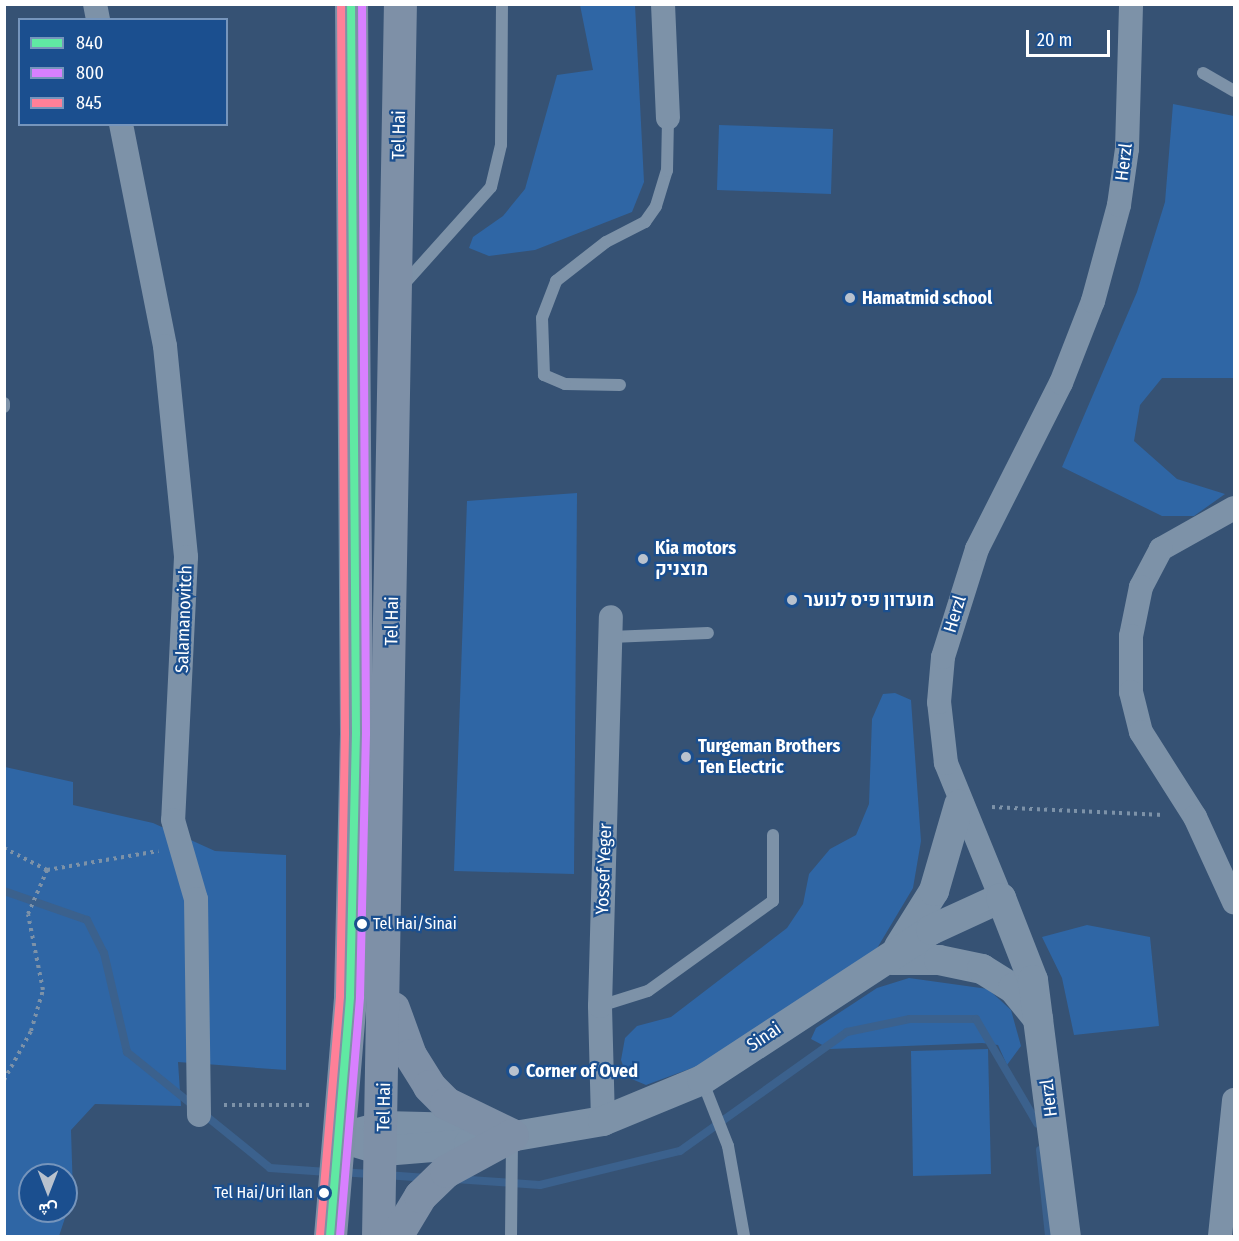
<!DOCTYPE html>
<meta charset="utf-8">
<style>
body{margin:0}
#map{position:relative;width:1239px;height:1241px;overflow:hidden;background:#365274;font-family:"Fira Sans Condensed",Vazirmatn,Heebo,sans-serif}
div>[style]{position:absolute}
.green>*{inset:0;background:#2f66a5}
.stream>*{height:8px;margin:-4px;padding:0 4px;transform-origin:4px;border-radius:4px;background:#3b618d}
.path>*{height:4px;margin-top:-2px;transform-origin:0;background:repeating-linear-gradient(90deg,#7d92a8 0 3px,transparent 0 7.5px)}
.service>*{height:12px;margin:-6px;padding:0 6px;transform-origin:6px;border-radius:6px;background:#7d92a8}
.minor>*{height:24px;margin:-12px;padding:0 12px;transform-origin:12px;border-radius:12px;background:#7d92a8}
.tertiary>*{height:30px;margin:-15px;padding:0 15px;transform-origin:15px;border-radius:15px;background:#7d92a8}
.trunk>*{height:33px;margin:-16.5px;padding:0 16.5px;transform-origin:16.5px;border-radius:16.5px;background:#7e90a7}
.bus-1>*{height:8px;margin:-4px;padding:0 4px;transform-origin:4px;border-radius:4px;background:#60e9a3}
.bus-2>*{height:8px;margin:-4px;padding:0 4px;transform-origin:4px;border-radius:4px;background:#d880ff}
.bus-3>*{height:8px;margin:-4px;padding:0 4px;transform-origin:4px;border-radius:4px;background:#ff8098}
.dots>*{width:16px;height:16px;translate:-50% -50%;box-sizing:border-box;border:3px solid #1b4f8f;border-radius:50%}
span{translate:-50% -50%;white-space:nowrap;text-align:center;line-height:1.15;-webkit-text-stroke:4.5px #1b4f8f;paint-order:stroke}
.bus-label{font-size:16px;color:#fff}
.left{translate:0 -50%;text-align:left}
.right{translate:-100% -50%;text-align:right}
.street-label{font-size:18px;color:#fff}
.poi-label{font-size:18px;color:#fff;font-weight:700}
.frame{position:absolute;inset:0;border:6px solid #fff;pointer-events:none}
.legend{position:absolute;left:18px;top:18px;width:210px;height:108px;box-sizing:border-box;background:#1b4f8f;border:2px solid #7695bc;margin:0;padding:8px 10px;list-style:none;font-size:18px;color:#fff}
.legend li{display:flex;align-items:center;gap:12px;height:30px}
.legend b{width:30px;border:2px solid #7695bc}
.north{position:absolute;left:18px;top:1163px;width:60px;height:60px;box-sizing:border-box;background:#1b4f8f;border:2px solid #7695bc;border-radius:50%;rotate:180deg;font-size:16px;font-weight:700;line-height:24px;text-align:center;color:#fff}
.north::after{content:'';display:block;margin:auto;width:21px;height:27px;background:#b9c2ce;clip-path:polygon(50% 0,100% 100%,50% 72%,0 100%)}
.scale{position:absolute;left:1026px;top:30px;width:84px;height:27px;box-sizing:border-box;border:3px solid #fff;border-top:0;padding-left:8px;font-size:18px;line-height:21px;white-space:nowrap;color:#fff;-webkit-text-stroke:4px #1b4f8f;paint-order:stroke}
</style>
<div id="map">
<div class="green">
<div style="clip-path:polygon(580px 5px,635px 5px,644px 182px,632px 212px,535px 250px,489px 256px,469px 248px,473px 237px,503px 216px,525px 189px,557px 75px,593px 70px)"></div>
<div style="clip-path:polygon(1173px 104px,1234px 116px,1234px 378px,1162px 378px,1140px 405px,1134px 441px,1177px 479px,1225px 494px,1194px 516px,1162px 516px,1062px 467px,1137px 292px,1165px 202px)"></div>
<div style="clip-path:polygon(719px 125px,833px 129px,831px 194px,717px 190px)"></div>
<div style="clip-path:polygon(577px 493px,574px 874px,454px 871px,467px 501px)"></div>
<div style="clip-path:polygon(895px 693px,911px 700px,921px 841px,913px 888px,873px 955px,711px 1061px,646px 1085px,627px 1077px,621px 1060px,625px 1038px,637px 1026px,671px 1017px,787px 928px,803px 904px,809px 874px,830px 849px,856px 835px,869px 804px,872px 719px,883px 694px)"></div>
<div style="clip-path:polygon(evenodd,5px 767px,73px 782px,73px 805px,153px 823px,215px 851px,286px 855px,286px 1070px,178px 1062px,181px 1106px,95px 1104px,71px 1130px,73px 1194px,59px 1236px,5px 1236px,5px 767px,30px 1175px,66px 1175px,66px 1211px,30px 1211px,30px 1175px)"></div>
<div style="clip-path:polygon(1087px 925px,1150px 937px,1159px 1026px,1074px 1035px,1062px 978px,1042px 937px)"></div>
<div style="clip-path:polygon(909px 978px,988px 989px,1011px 1010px,1021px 1046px,1007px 1065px,998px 1045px,982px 1043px,830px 1049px,811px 1039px,816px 1028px,877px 988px)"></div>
<div style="clip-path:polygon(988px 1049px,991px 1174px,913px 1176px,911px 1051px)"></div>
</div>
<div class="stream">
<div style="left:4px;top:891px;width:88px;rotate:19.3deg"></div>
<div style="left:87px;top:920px;width:37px;rotate:63deg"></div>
<div style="left:104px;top:953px;width:102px;rotate:76.9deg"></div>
<div style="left:127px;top:1052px;width:184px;rotate:39deg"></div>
<div style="left:270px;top:1168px;width:58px;rotate:3.9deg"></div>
<div style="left:1040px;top:1150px;width:86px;rotate:84deg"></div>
<div style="left:341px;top:1172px;width:32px;rotate:4deg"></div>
<div style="left:386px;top:1175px;width:41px;rotate:4.2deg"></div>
<div style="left:455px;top:1179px;width:85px;rotate:4deg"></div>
<div style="left:540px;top:1185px;width:144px;rotate:-13.7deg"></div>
<div style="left:680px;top:1151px;width:205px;rotate:-35.5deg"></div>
<div style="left:847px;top:1032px;width:64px;rotate:-11.7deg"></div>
<div style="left:910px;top:1019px;width:66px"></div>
<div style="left:976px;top:1019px;width:121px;rotate:59.6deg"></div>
</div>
<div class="path">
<div style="left:992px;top:807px;width:172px;rotate:2.7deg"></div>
<div style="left:4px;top:848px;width:48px;rotate:27.1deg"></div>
<div style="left:47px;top:870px;width:113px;rotate:-9.7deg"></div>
<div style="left:4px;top:1080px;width:56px;rotate:-61.1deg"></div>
<div style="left:31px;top:1031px;width:43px;rotate:-73.7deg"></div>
<div style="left:43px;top:990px;width:77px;rotate:-101.2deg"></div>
<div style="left:28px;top:914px;width:48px;rotate:-66.6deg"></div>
<div style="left:224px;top:1105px;width:88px"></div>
</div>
<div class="service">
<div style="left:1203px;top:73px;width:36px;rotate:30deg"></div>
<div style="left:404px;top:284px;width:130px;rotate:-48.1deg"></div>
<div style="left:491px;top:187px;width:43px;rotate:-76.6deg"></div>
<div style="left:501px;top:145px;width:141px;rotate:-89.6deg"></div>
<div style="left:620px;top:385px;width:55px;rotate:-179deg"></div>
<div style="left:565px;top:384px;width:23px;rotate:-157deg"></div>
<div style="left:544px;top:375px;width:57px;rotate:-92deg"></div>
<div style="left:542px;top:318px;width:40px;rotate:-69deg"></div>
<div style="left:556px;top:281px;width:63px;rotate:-38deg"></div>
<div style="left:606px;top:242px;width:44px;rotate:-27.1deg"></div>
<div style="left:645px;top:222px;width:19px;rotate:-55deg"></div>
<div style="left:656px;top:206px;width:37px;rotate:-73deg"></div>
<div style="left:667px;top:171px;width:53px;rotate:-88.9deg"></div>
<div style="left:4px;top:403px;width:4px;rotate:90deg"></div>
<div style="left:611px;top:637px;width:97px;rotate:-2.4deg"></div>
<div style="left:600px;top:1006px;width:50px;rotate:-17.4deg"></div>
<div style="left:648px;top:991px;width:154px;rotate:-35.8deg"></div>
<div style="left:773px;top:901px;width:66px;rotate:-90deg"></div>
<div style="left:702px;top:1080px;width:71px;rotate:68.5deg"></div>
<div style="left:728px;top:1146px;width:91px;rotate:79.9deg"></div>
<div style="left:511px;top:1236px;width:97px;rotate:-89.4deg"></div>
</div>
<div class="minor">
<div style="left:95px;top:4px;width:16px;rotate:79deg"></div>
<div style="left:663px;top:4px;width:114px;rotate:87.5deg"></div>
<div style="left:121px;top:124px;width:226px;rotate:78.8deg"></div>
<div style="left:165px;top:346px;width:212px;rotate:84.3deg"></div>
<div style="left:186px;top:557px;width:263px;rotate:92.8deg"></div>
<div style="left:173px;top:820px;width:82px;rotate:73.8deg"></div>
<div style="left:196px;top:899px;width:216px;rotate:89.2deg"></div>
<div style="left:1234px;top:508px;width:84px;rotate:150.7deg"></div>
<div style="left:1161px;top:549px;width:43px;rotate:117.8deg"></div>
<div style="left:1141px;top:587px;width:50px;rotate:101.5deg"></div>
<div style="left:1131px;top:636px;width:56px;rotate:90deg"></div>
<div style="left:1131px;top:692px;width:41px;rotate:76deg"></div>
<div style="left:1141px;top:732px;width:101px;rotate:57.6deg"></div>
<div style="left:1195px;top:817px;width:94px;rotate:65.4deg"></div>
<div style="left:1001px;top:898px;width:146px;rotate:-112.2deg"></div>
<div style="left:946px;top:763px;width:61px;rotate:-96.5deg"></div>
<div style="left:939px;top:702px;width:45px;rotate:-84.9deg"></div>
<div style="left:943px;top:657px;width:113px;rotate:-72.5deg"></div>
<div style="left:977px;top:549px;width:186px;rotate:-63.2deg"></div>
<div style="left:1061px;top:383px;width:88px;rotate:-68.7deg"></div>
<div style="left:1093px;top:301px;width:99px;rotate:-74.8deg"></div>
<div style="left:1119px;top:205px;width:57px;rotate:-81.9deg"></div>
<div style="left:1127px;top:149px;width:145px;rotate:-88.4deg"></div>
<div style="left:603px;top:1121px;width:115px;rotate:-91.5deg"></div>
<div style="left:600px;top:1006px;width:389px;rotate:-88.4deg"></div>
<div style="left:1220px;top:1236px;width:137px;rotate:-84.1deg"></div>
</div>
<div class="tertiary">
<div style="left:899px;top:947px;width:66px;rotate:-58deg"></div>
<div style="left:934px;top:891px;width:90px;rotate:-73.8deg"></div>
<div style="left:891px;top:960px;width:48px"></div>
<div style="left:939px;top:960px;width:44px;rotate:11.8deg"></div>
<div style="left:982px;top:969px;width:36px;rotate:32deg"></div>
<div style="left:1013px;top:988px;width:40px;rotate:51deg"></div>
<div style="left:358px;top:1133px;width:27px;rotate:-15deg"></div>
<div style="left:384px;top:1126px;width:81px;rotate:1.4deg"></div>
<div style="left:341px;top:1138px;width:45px;rotate:16.8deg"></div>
<div style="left:384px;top:1151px;width:85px;rotate:-4.7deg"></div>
<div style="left:469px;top:1144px;width:136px;rotate:-9.7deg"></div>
<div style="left:603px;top:1121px;width:107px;rotate:-22.5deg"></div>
<div style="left:702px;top:1080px;width:274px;rotate:-33.2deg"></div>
<div style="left:931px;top:930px;width:77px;rotate:-24.6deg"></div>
<div style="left:1001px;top:898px;width:88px;rotate:68.7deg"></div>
<div style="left:1033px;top:980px;width:258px;rotate:82.7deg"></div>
</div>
<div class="trunk">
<div style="left:393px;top:1008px;width:50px;rotate:70.1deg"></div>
<div style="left:410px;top:1055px;width:36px;rotate:58deg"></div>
<div style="left:429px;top:1086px;width:24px;rotate:45deg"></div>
<div style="left:446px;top:1103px;width:73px;rotate:25.9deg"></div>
<div style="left:330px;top:1236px;width:240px;rotate:-85.2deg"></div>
<div style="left:350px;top:997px;width:263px;rotate:-88.7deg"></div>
<div style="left:356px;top:734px;width:730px;rotate:-90.39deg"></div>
<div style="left:378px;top:1236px;width:1232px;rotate:-88.98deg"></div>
<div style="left:396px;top:1236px;width:47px;rotate:-59deg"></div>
<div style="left:420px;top:1196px;width:36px;rotate:-44deg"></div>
<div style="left:446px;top:1171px;width:75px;rotate:-28.6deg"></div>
</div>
<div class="bus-1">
<div style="left:330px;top:1236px;width:240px;rotate:-85.2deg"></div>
<div style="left:350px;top:997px;width:263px;rotate:-88.7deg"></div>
<div style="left:356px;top:734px;width:730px;rotate:-90.39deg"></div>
</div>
<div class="bus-2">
<div style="left:340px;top:1236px;width:240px;rotate:-85.2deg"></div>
<div style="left:360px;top:997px;width:263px;rotate:-88.7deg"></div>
<div style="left:366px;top:734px;width:730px;rotate:-90.31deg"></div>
</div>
<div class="bus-3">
<div style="left:320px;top:1235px;width:240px;rotate:-85.2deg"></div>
<div style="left:340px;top:996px;width:262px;rotate:-88.9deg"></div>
<div style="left:345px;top:734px;width:730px;rotate:-90.31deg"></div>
</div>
<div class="dots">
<div style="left:850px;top:298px;background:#b9c2ce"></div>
<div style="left:643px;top:559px;background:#b9c2ce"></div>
<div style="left:792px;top:600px;background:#b9c2ce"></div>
<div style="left:686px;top:757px;background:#b9c2ce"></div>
<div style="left:362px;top:924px;background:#fff"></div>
<div style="left:514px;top:1071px;background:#b9c2ce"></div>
<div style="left:324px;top:1193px;background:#fff"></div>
</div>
<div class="bus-label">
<span class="left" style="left:373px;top:924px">Tel Hai/Sinai</span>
<span class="right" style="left:313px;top:1193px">Tel Hai/Uri Ilan</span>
</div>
<div class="street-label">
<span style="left:399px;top:135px;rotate:-89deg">Tel Hai</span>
<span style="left:1124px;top:162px;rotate:-83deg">Herzl</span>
<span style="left:955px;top:614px;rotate:-73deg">Herzl</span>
<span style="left:184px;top:619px;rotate:-88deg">Salamanovitch</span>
<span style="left:392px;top:621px;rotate:-89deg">Tel Hai</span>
<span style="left:604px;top:869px;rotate:-88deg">Yossef Yeger</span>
<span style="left:764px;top:1037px;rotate:-34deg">Sinai</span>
<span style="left:1049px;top:1098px;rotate:-97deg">Herzl</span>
<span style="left:384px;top:1107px;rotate:-89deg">Tel Hai</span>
</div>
<div class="poi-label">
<span class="left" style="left:862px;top:298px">Hamatmid school</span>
<span class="left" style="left:655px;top:559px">Kia motors<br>מוצניק</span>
<span class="left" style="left:804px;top:600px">מועדון פיס לנוער</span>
<span class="left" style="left:698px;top:757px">Turgeman Brothers<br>Ten Electric</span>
<span class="left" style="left:526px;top:1071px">Corner of Oved</span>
</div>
<div class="frame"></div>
<ul class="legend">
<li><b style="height:8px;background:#60e9a3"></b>840</li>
<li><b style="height:8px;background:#d880ff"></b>800</li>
<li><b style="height:8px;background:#ff8098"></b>845</li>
</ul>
<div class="north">ش</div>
<div class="scale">20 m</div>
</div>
